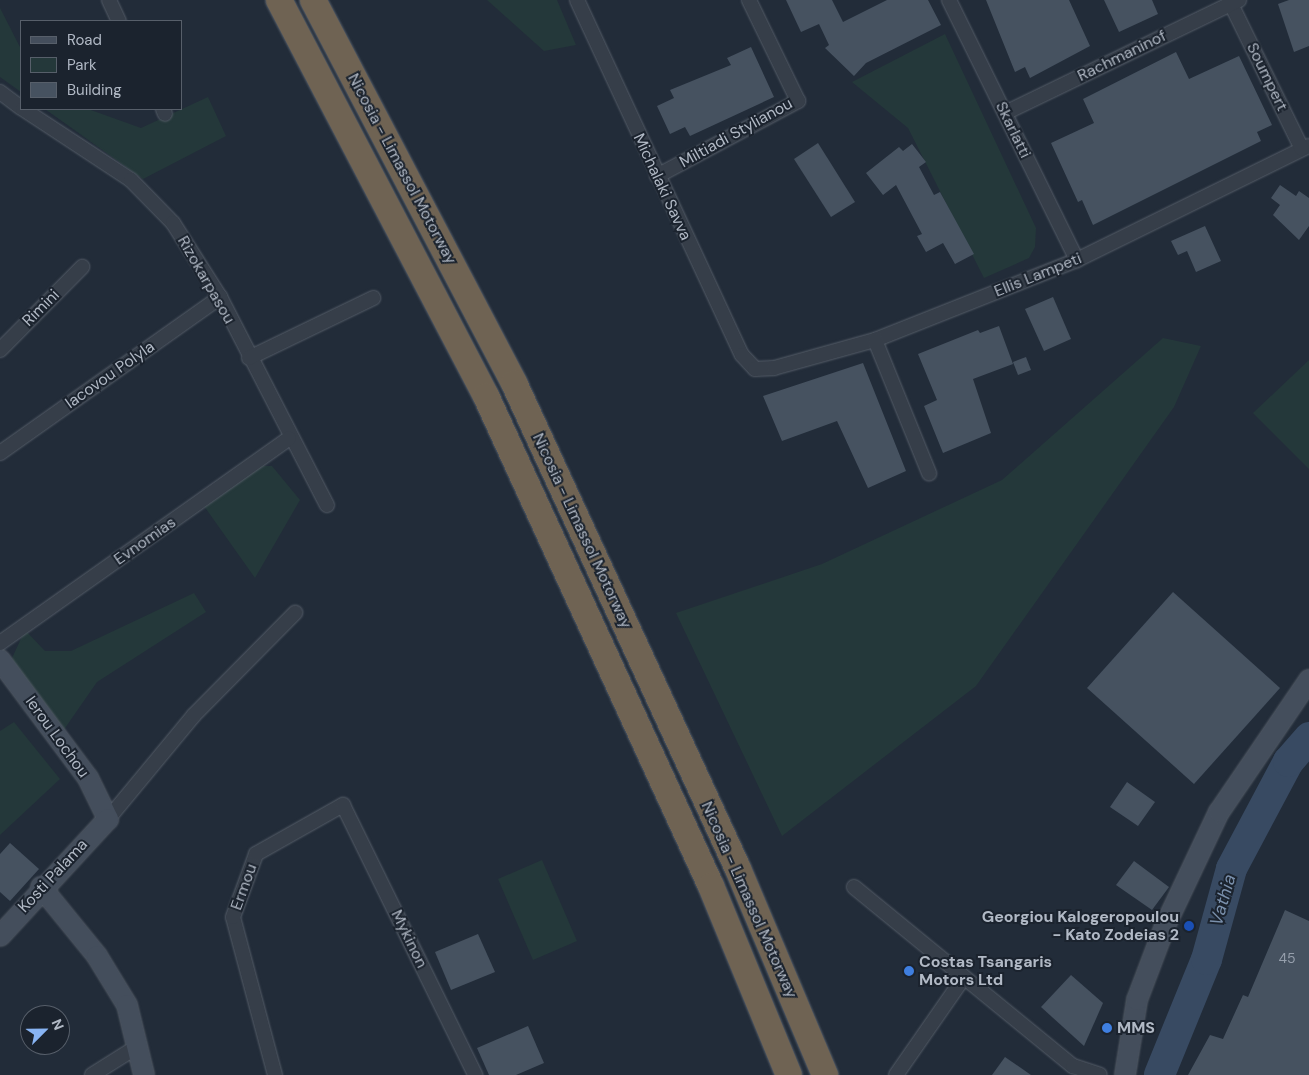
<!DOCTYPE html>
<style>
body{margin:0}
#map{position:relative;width:1309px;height:1075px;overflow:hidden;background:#222c39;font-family:"DM Sans",sans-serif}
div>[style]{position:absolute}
.green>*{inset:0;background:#24383a}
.river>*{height:31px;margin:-15.5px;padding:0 15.5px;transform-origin:15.5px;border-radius:15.5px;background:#384a62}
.building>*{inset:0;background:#465260}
.roads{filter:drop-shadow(0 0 1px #545c67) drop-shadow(0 0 1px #545c67)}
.street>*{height:14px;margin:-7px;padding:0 7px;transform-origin:7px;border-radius:7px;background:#363e49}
.secondary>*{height:20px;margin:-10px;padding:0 10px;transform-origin:10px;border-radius:10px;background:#444e5c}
.highway>*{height:26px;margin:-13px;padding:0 13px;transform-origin:13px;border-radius:13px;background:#6f6353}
.dots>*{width:14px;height:14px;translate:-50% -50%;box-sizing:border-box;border:2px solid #1b232e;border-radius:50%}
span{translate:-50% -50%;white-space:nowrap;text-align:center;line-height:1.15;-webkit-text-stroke:4px #1b232e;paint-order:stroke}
.number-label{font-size:14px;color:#969fac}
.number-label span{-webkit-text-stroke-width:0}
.street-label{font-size:16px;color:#b1b9c5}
.poi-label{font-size:16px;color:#b1b9c5;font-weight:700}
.right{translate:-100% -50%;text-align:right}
.left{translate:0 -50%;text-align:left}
.water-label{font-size:18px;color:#7a90ac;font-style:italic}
.legend{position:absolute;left:20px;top:20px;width:162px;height:90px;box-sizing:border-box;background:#1b232e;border:1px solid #575f6a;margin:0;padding:6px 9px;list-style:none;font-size:15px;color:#b1b9c5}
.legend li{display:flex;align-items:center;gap:10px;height:25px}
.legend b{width:25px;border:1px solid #575f6a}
.north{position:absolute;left:20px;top:1005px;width:50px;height:50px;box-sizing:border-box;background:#1b232e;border:1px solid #575f6a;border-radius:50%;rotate:67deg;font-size:14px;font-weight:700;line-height:20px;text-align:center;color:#b1b9c5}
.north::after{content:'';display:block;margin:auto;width:18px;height:22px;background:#88b4f3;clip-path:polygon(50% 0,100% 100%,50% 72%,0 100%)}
</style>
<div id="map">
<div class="green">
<div style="clip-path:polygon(487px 0,557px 0,576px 45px,544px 51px)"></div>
<div style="clip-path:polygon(0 8px,21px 49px,21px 92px,0 77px)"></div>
<div style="clip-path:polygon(945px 34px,1036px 228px,1035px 247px,1029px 258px,984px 278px,908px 128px,852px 82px)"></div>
<div style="clip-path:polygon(208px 97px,226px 136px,143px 179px,45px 109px,88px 109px,141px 128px)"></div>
<div style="clip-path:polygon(1163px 338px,1201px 346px,1174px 407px,976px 686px,782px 836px,676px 613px,822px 564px,1002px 480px)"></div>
<div style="clip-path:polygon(1309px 360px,1309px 469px,1253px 413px)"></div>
<div style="clip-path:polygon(261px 466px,272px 466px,300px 500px,255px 578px,204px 506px)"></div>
<div style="clip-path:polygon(194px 593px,206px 612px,97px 682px,63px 731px,18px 675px,12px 658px,25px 630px,45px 651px,71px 651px)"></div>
<div style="clip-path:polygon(14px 722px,60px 779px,0 835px,0 731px)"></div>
<div style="clip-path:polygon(542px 860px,577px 941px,533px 960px,498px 879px)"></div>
</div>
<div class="river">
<div style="left:1159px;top:1074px;width:124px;rotate:-67.8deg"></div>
<div style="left:1206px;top:959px;width:94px;rotate:-74.6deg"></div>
<div style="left:1231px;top:868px;width:121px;rotate:-62deg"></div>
<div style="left:1288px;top:761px;width:32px;rotate:-49deg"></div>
</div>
<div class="building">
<div style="clip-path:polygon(786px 0,832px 0,843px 22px,887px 0,928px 0,941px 25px,866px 63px,854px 76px,825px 48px,829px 45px,819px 24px,801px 32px)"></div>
<div style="clip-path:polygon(986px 0,1069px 0,1090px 46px,1030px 78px,1025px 67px,1015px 72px)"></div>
<div style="clip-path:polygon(1104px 0,1152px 0,1158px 14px,1119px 32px)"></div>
<div style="clip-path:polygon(1289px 0,1309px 0,1309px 46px,1294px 52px,1278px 4px)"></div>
<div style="clip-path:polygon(751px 47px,774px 97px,690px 136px,685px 127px,670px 134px,657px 106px,674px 98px,670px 90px,731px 65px,727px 58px)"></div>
<div style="clip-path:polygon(1176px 52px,1189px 79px,1239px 56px,1272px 125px,1257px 132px,1261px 141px,1093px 225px,1082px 200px,1078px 202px,1051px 143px,1094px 123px,1083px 99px)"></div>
<div style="clip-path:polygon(818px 143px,855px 202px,831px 217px,794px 159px)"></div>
<div style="clip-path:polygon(912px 144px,926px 162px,919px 167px,934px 195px,940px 192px,974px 254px,955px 264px,943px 243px,926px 252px,917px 236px,922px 234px,896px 185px,883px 195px,866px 173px,899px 147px,903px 151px)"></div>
<div style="clip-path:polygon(1280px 185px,1296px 196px,1299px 191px,1309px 198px,1309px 226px,1299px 240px,1273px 215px,1280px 205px,1271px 198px)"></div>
<div style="clip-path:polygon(1205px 226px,1221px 261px,1196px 272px,1187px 251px,1178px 255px,1171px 241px)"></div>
<div style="clip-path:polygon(1053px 297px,1071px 339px,1044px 351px,1025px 309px)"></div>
<div style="clip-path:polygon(999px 326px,1013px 364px,973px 379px,991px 433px,943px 453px,924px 406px,937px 400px,918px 354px,978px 330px,980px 333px)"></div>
<div style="clip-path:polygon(1026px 357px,1031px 370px,1018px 375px,1013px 362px)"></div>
<div style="clip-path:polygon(863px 363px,906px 471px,868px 488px,837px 421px,782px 441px,763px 396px)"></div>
<div style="clip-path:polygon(1173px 592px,1280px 688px,1194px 784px,1087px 688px)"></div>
<div style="clip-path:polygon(1127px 782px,1155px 802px,1138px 826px,1110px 807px)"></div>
<div style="clip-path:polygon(10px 843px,39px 869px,10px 901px,0 892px,0 854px)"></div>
<div style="clip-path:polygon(1134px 861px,1169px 887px,1152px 910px,1116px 885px)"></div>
<div style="clip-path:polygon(1285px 910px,1309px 921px,1309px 1075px,1188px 1075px,1210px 1035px,1223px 1039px,1243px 995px,1248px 997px)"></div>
<div style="clip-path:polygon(478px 934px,495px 972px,451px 990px,435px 952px)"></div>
<div style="clip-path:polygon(1071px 975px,1103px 1003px,1084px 1046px,1041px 1007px)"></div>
<div style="clip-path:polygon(528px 1026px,544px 1063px,516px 1075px,489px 1075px,477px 1048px)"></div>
<div style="clip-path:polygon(1005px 1057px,1031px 1075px,992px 1075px)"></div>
</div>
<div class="roads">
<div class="street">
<div style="left:109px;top:0;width:23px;rotate:65deg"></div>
<div style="left:577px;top:0;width:391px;rotate:65.1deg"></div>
<div style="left:742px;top:355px;width:19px;rotate:47deg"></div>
<div style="left:755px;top:369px;width:19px;rotate:-3deg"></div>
<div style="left:774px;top:368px;width:105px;rotate:-15.5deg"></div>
<div style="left:875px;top:340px;width:217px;rotate:-21.6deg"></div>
<div style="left:1077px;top:260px;width:258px;rotate:-26.2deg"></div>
<div style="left:949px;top:0;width:290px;rotate:63.8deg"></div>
<div style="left:1231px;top:4px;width:161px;rotate:63.9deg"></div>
<div style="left:0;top:92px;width:26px;rotate:37deg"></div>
<div style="left:23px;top:109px;width:129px;rotate:33.3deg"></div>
<div style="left:131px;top:180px;width:60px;rotate:45.7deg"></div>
<div style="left:173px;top:223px;width:88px;rotate:57.6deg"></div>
<div style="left:220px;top:297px;width:234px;rotate:62.8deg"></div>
<div style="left:163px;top:109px;width:5px;rotate:68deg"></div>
<div style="left:1005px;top:113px;width:260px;rotate:-25.8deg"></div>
<div style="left:657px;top:176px;width:160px;rotate:-28deg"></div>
<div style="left:798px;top:101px;width:112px;rotate:-115.9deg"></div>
<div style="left:875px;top:340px;width:144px;rotate:67.9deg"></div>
<div style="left:0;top:350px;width:117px;rotate:-45.3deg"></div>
<div style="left:249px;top:358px;width:138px;rotate:-25.8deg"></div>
<div style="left:0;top:453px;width:270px;rotate:-35.3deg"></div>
<div style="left:0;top:643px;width:354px;rotate:-35.3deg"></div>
<div style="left:108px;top:819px;width:135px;rotate:-50.4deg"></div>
<div style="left:194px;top:715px;width:144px;rotate:-45.3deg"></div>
<div style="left:854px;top:887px;width:283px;rotate:39.3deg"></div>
<div style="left:1073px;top:1066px;width:28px;rotate:18deg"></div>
<div style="left:92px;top:1075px;width:54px;rotate:-32.2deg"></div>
<div style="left:275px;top:1075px;width:163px;rotate:-104.9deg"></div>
<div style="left:233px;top:917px;width:67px;rotate:-69.9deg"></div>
<div style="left:256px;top:854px;width:100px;rotate:-29.4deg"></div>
<div style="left:343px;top:805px;width:301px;rotate:63.9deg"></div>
<div style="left:896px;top:1075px;width:119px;rotate:-55.2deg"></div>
</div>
<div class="secondary">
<div style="left:0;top:660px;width:147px;rotate:53.3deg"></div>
<div style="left:88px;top:778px;width:46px;rotate:64deg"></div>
<div style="left:108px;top:819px;width:159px;rotate:132.7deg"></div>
<div style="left:41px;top:887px;width:89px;rotate:50.9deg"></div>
<div style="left:97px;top:956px;width:57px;rotate:58.5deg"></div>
<div style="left:127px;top:1005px;width:72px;rotate:76.3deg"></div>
<div style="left:1125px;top:1075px;width:76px;rotate:-80.9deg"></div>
<div style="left:1137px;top:1000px;width:79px;rotate:-69.3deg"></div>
<div style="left:1165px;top:926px;width:126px;rotate:-64.7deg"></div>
<div style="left:1219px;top:812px;width:160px;rotate:-55.7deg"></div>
</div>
<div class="highway">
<div style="left:279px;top:0;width:447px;rotate:62.4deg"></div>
<div style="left:486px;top:396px;width:539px;rotate:65.34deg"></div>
<div style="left:711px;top:886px;width:204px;rotate:67.6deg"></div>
<div style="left:313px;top:0;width:433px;rotate:62.3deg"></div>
<div style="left:514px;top:383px;width:535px;rotate:65.25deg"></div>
<div style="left:738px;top:869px;width:224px;rotate:67.1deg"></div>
</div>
</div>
<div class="dots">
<div style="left:1189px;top:926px;background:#1a4fb4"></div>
<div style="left:909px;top:971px;background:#3f7fe0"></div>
<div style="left:1107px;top:1028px;background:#3f7fe0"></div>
</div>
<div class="number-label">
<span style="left:1287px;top:958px">45</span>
</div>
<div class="street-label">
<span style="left:1122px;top:56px;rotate:-26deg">Rachmaninof</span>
<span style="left:1267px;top:77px;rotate:64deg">Soumpert</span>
<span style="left:1013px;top:130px;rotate:64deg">Skarlatti</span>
<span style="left:736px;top:133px;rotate:-29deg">Miltiadi Stylianou</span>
<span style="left:402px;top:169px;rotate:62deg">Nicosia - Limassol Motorway</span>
<span style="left:662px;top:187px;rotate:65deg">Michalaki Savva</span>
<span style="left:1038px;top:275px;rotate:-22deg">Ellis Lampeti</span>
<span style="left:206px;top:280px;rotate:60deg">Rizokarpasou</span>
<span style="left:41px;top:308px;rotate:-45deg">Rimini</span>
<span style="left:110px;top:375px;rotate:-35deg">Iacovou Polyla</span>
<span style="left:582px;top:531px;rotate:65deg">Nicosia - Limassol Motorway</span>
<span style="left:145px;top:541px;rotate:-35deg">Evnomias</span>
<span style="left:57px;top:737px;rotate:54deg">Ierou Lochou</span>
<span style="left:53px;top:876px;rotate:-47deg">Kosti Palama</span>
<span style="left:244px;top:887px;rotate:-70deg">Ermou</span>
<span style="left:749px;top:900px;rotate:66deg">Nicosia - Limassol Motorway</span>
<span style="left:409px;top:939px;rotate:64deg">Mykinon</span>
</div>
<div class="poi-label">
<span class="right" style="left:1179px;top:926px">Georgiou Kalogeropoulou<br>- Kato Zodeias 2</span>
<span class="left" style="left:919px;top:971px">Costas Tsangaris<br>Motors Ltd</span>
<span class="left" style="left:1117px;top:1028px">MMS</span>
</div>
<div class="water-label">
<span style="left:1223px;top:900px;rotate:-74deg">Vathia</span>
</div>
<ul class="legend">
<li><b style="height:6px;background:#444e5c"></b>Road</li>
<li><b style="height:14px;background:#24383a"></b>Park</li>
<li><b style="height:14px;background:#465260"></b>Building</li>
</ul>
<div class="north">N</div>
</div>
